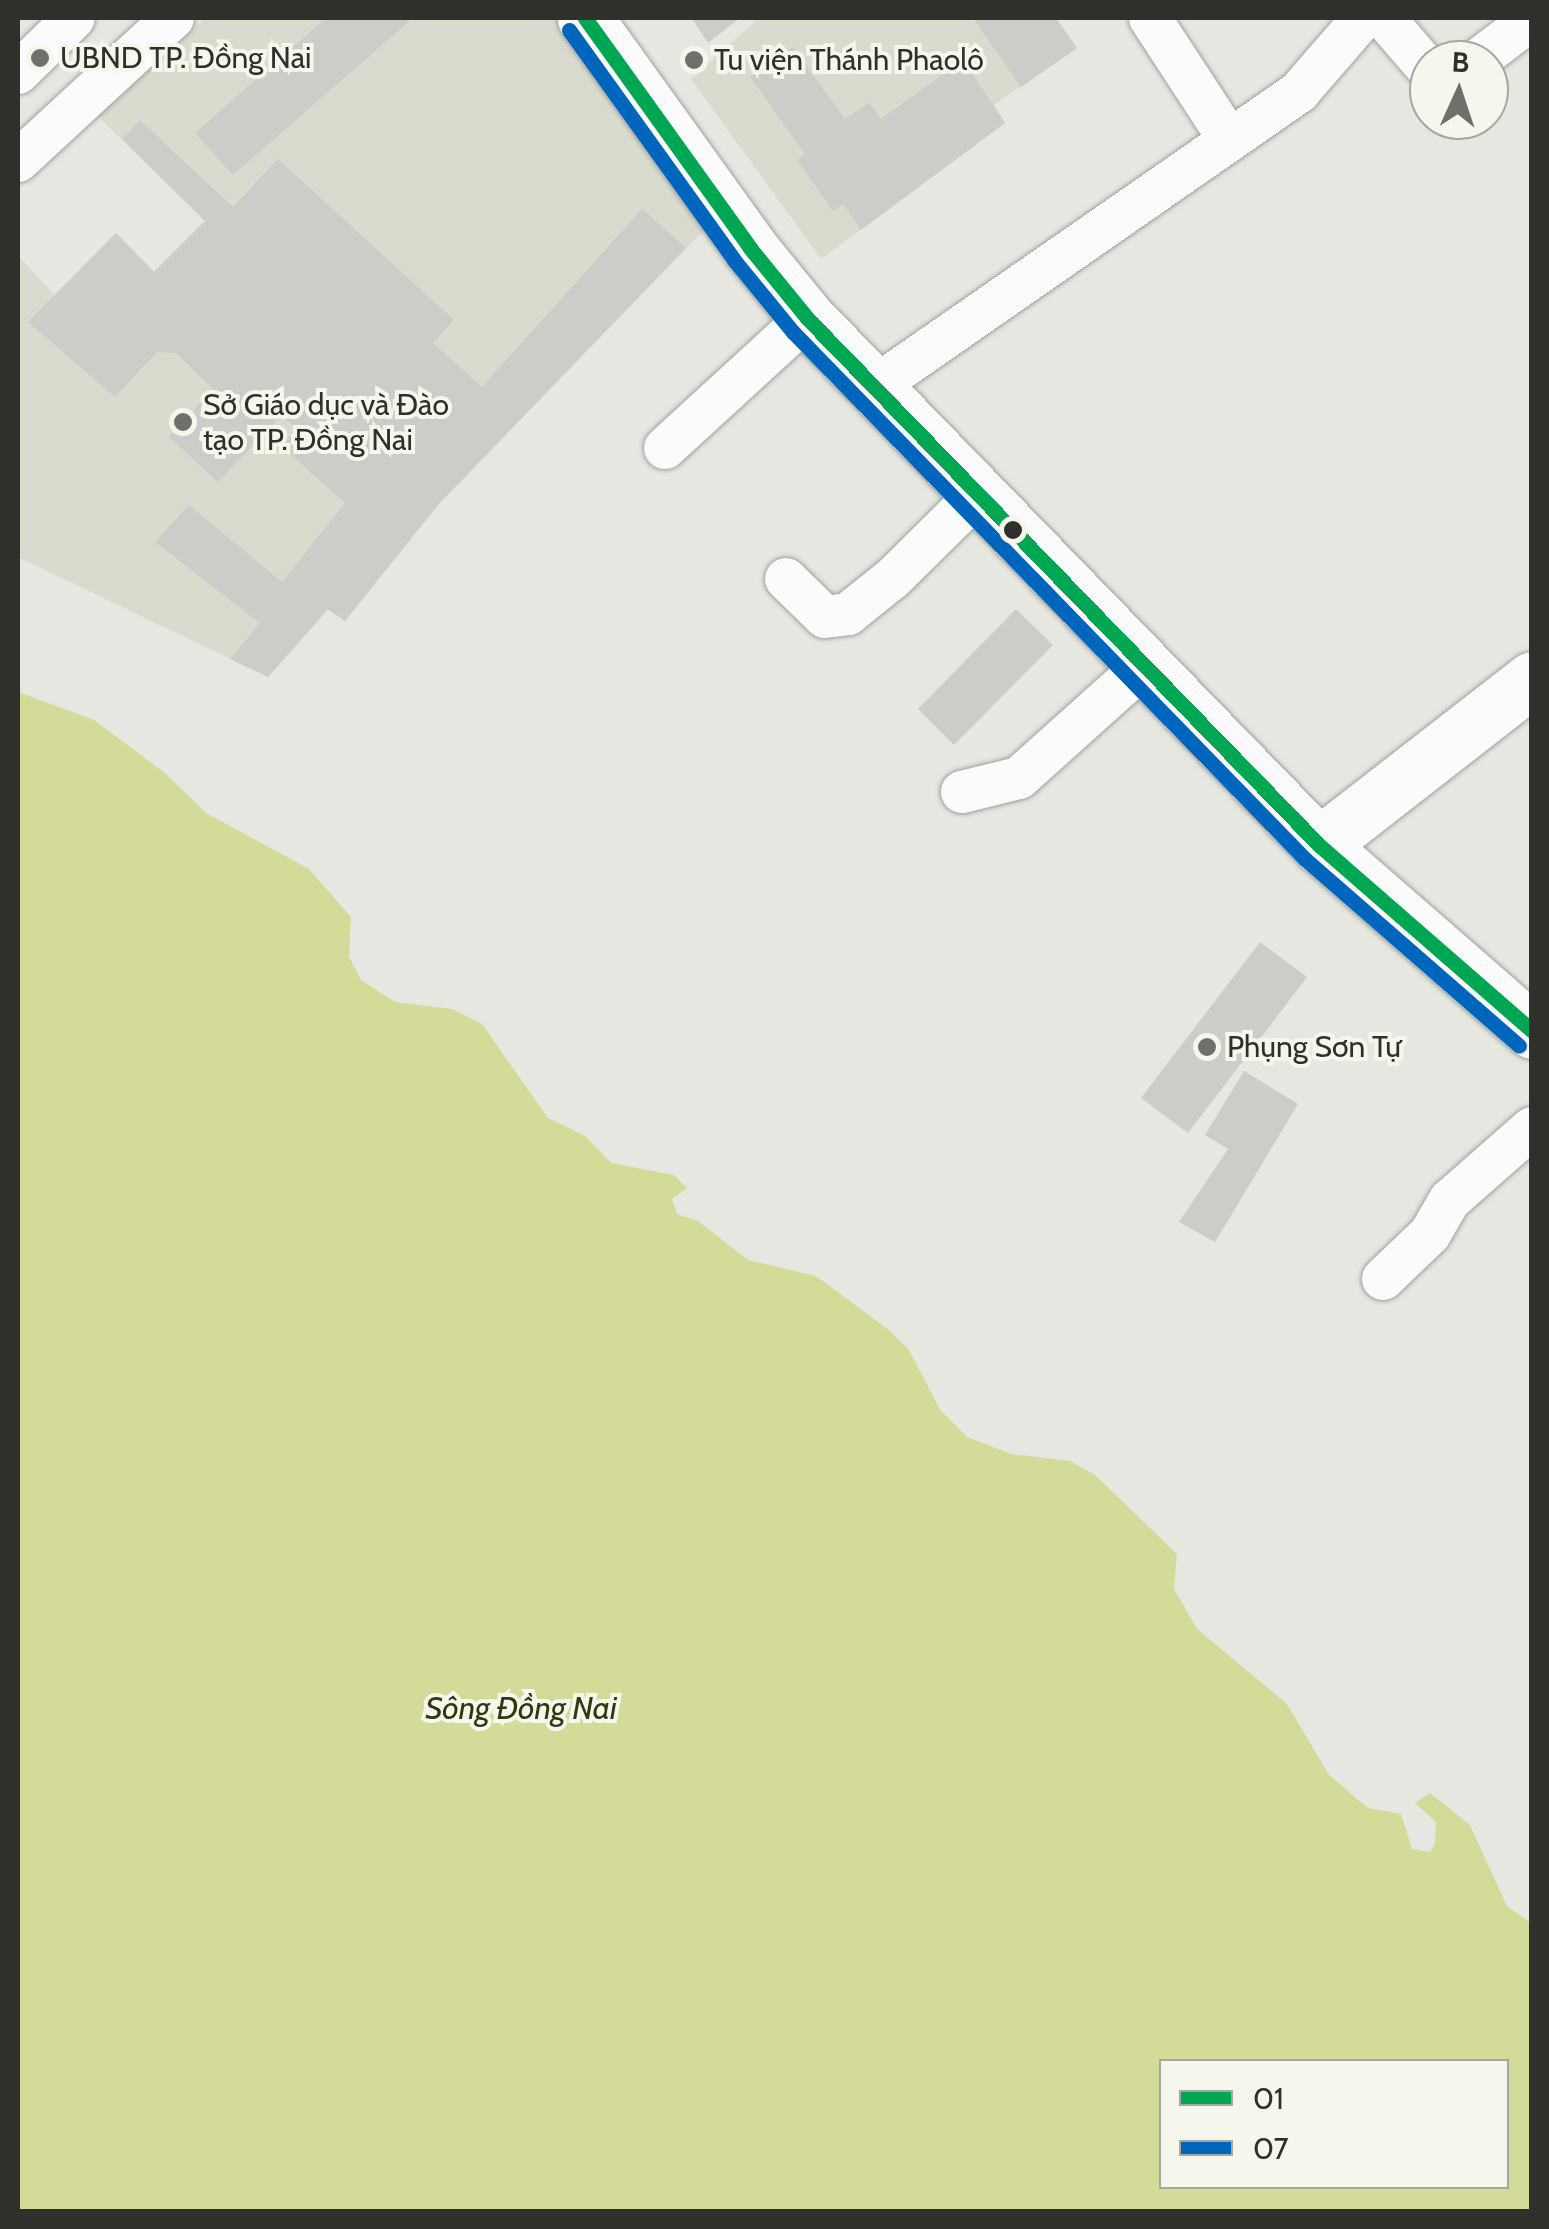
<!DOCTYPE html>
<meta charset="utf-8">
<style>
body{margin:0}
#map{position:relative;width:1549px;height:2229px;overflow:hidden;background:#e7e7e2;font-family:Cabin,sans-serif}
div>[style]{position:absolute}
.built>*{inset:0;background:#dadbcf}
.water>*{inset:0;background:#d4da97}
.building>*{inset:0;background:#ccccc8}
.roads{filter:drop-shadow(0 0 2px #a1a19d) drop-shadow(0 0 2px #a1a19d)}
.minor>*{height:42px;margin:-21px;padding:0 21px;transform-origin:21px;border-radius:21px;background:#fbfbfb}
.major>*{height:55px;margin:-27.5px;padding:0 27.5px;transform-origin:27.5px;border-radius:27.5px;background:#fbfbfb}
.bus-1>*{height:15px;margin:-7.5px;padding:0 7.5px;transform-origin:7.5px;border-radius:7.5px;background:#00a651}
.bus-2>*{height:15px;margin:-7.5px;padding:0 7.5px;transform-origin:7.5px;border-radius:7.5px;background:#0065bd}
.dots>*{width:28px;height:28px;translate:-50% -50%;box-sizing:border-box;border:5px solid #f5f7ec;border-radius:50%}
span{translate:-50% -50%;white-space:nowrap;text-align:center;line-height:1.15;-webkit-text-stroke:8px #f5f7ec;paint-order:stroke}
.poi-label{font-size:30px;color:#2f302c}
.left{translate:0 -50%;text-align:left}
.water-label{font-size:32px;color:#33360e;font-style:italic}
.frame{position:absolute;inset:0;border:20px solid #2f302c;pointer-events:none}
.legend{position:absolute;left:1159px;top:2059px;width:350px;height:130px;box-sizing:border-box;background:#f5f7ec;border:2px solid #a6a79f;margin:0;padding:12px 18px;list-style:none;font-size:30px;color:#2f302c}
.legend li{display:flex;align-items:center;gap:20px;height:50px}
.legend b{width:50px;border:2px solid #a6a79f}
.north{position:absolute;left:1409px;top:40px;width:100px;height:100px;box-sizing:border-box;background:#f5f7ec;border:2px solid #a6a79f;border-radius:50%;rotate:3deg;font-size:28px;font-weight:700;line-height:40px;text-align:center;color:#2f302c}
.north::after{content:'';display:block;margin:auto;width:35px;height:45px;background:#6f706c;clip-path:polygon(50% 0,100% 100%,50% 72%,0 100%)}
</style>
<div id="map">
<div class="built">
<div style="clip-path:polygon(205px 18px,564px 18px,710px 224px,439px 503px,345px 621px,328px 610px,268px 677px,18px 557px,18px 256px,55px 295px,116px 233px,154px 272px,205px 221px,98px 116px)"></div>
<div style="clip-path:polygon(759px 18px,1056px 18px,1077px 48px,994px 105px,1005px 123px,821px 259px,691px 79px)"></div>
</div>
<div class="water">
<div style="clip-path:polygon(evenodd,18px 692px,94px 720px,165px 773px,206px 813px,309px 869px,351px 917px,349px 957px,361px 980px,395px 1002px,452px 1009px,482px 1024px,548px 1118px,585px 1136px,611px 1163px,674px 1175px,687px 1188px,672px 1199px,677px 1214px,698px 1221px,748px 1260px,816px 1276px,889px 1330px,909px 1350px,940px 1410px,967px 1437px,1011px 1454px,1070px 1461px,1095px 1475px,1177px 1554px,1174px 1589px,1197px 1629px,1287px 1704px,1329px 1775px,1368px 1808px,1401px 1814px,1412px 1849px,1430px 1852px,1435px 1843px,1436px 1822px,1415px 1803px,1430px 1793px,1470px 1825px,1507px 1906px,1531px 1923px,1531px 2211px,18px 2211px,18px 692px,1162px 2062px,1506px 2062px,1506px 2186px,1162px 2186px,1162px 2062px)"></div>
</div>
<div class="building">
<div style="clip-path:polygon(326px 18px,413px 18px,233px 175px,195px 133px)"></div>
<div style="clip-path:polygon(696px 18px,740px 18px,708px 43px,693px 20px)"></div>
<div style="clip-path:polygon(973px 18px,1056px 18px,1077px 48px,1021px 87px)"></div>
<div style="clip-path:polygon(793px 47px,845px 119px,869px 103px,881px 119px,963px 60px,1005px 123px,861px 230px,843px 204px,833px 211px,797px 160px,805px 154px,750px 77px)"></div>
<div style="clip-path:polygon(140px 120px,233px 207px,278px 159px,454px 320px,433px 343px,482px 387px,642px 209px,686px 248px,439px 504px,345px 621px,328px 609px,268px 677px,230px 659px,260px 623px,155px 542px,189px 505px,282px 582px,345px 503px,280px 445px,298px 429px,281px 416px,218px 482px,169px 437px,213px 389px,176px 353px,157px 352px,115px 397px,28px 322px,116px 233px,154px 272px,205px 221px,122px 139px)"></div>
<div style="clip-path:polygon(1016px 609px,1053px 645px,954px 745px,918px 709px)"></div>
<div style="clip-path:polygon(1260px 942px,1307px 977px,1188px 1133px,1141px 1098px)"></div>
<div style="clip-path:polygon(1244px 1071px,1298px 1104px,1215px 1242px,1179px 1222px,1228px 1149px,1205px 1135px)"></div>
</div>
<div class="roads">
<div class="minor">
<div style="left:1150px;top:18px;width:145px;rotate:56.9deg"></div>
<div style="left:1384px;top:18px;width:69px;rotate:49.1deg"></div>
<div style="left:1478px;top:60px;width:68px;rotate:-37.2deg"></div>
<div style="left:18px;top:73px;width:78px;rotate:-44.5deg"></div>
<div style="left:18px;top:161px;width:211px;rotate:-42.7deg"></div>
<div style="left:873px;top:388px;width:519px;rotate:-34.79deg"></div>
<div style="left:1299px;top:92px;width:98px;rotate:-49.1deg"></div>
<div style="left:665px;top:448px;width:193px;rotate:-42.5deg"></div>
<div style="left:786px;top:579px;width:54px;rotate:44.3deg"></div>
<div style="left:825px;top:617px;width:23px;rotate:-7deg"></div>
<div style="left:848px;top:614px;width:58px;rotate:-38.7deg"></div>
<div style="left:893px;top:578px;width:118px;rotate:-44.7deg"></div>
<div style="left:962px;top:792px;width:59px;rotate:-13.8deg"></div>
<div style="left:1019px;top:778px;width:168px;rotate:-41.9deg"></div>
<div style="left:1383px;top:1279px;width:65px;rotate:-43.8deg"></div>
<div style="left:1430px;top:1234px;width:39px;rotate:-60deg"></div>
<div style="left:1450px;top:1200px;width:109px;rotate:-41.3deg"></div>
</div>
<div class="major">
<div style="left:585px;top:18px;width:283px;rotate:54.3deg"></div>
<div style="left:750px;top:248px;width:90px;rotate:50.8deg"></div>
<div style="left:807px;top:318px;width:735px;rotate:45.83deg"></div>
<div style="left:1319px;top:845px;width:283px;rotate:41.1deg"></div>
<div style="left:1319px;top:845px;width:270px;rotate:-37.9deg"></div>
</div>
</div>
<div class="bus-1">
<div style="left:585px;top:18px;width:283px;rotate:54.3deg"></div>
<div style="left:750px;top:248px;width:90px;rotate:50.8deg"></div>
<div style="left:807px;top:318px;width:735px;rotate:45.83deg"></div>
<div style="left:1319px;top:845px;width:283px;rotate:41.1deg"></div>
</div>
<div class="bus-2">
<div style="left:569px;top:30px;width:283px;rotate:54.3deg"></div>
<div style="left:734px;top:260px;width:93px;rotate:50.7deg"></div>
<div style="left:793px;top:332px;width:735px;rotate:45.83deg"></div>
<div style="left:1305px;top:859px;width:284px;rotate:41.1deg"></div>
</div>
<div class="dots">
<div style="left:40px;top:58px;background:#6f706c"></div>
<div style="left:694px;top:60px;background:#6f706c"></div>
<div style="left:183px;top:422px;background:#6f706c"></div>
<div style="left:1013px;top:530px;background:#2f302c"></div>
<div style="left:1207px;top:1047px;background:#6f706c"></div>
</div>
<div class="poi-label">
<span class="left" style="left:60px;top:58px">UBND TP. Đồng Nai</span>
<span class="left" style="left:714px;top:60px">Tu viện Thánh Phaolô</span>
<span class="left" style="left:203px;top:422px">Sở Giáo dục và Đào<br>tạo TP. Đồng Nai</span>
<span class="left" style="left:1227px;top:1047px">Phụng Sơn Tự</span>
</div>
<div class="water-label">
<span style="left:521px;top:1708px">Sông Đồng Nai</span>
</div>
<div class="frame"></div>
<ul class="legend">
<li><b style="height:12px;background:#00a651"></b>01</li>
<li><b style="height:12px;background:#0065bd"></b>07</li>
</ul>
<div class="north">B</div>
</div>
